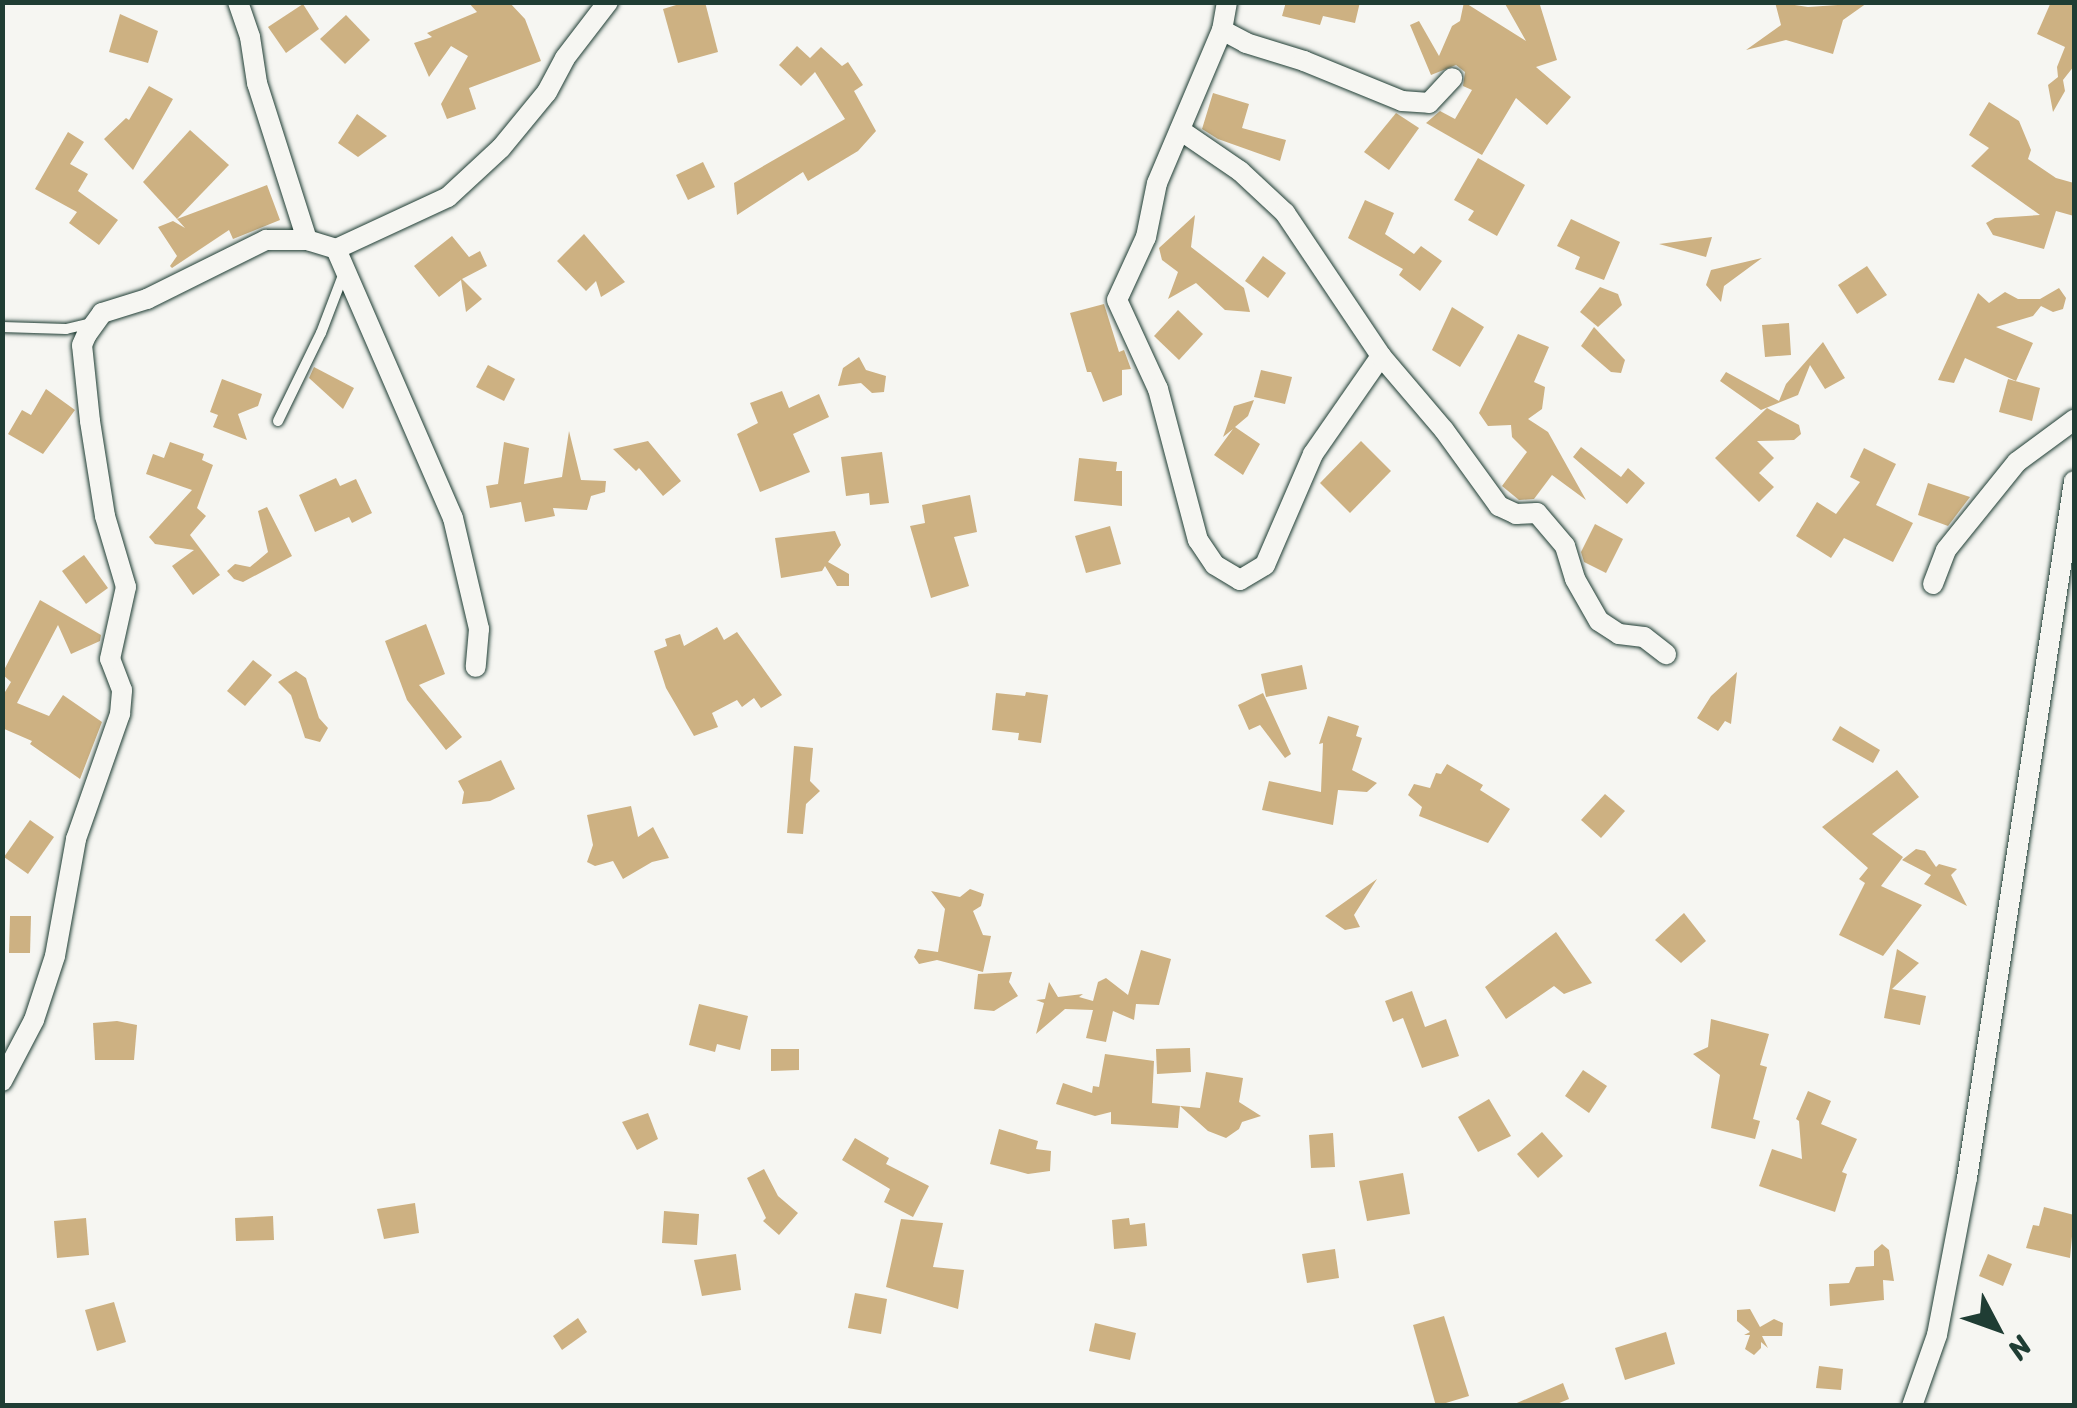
<!DOCTYPE html>
<style>
body{margin:0}
#map{position:relative;width:2077px;height:1408px;overflow:hidden;background:#f6f6f2;font-family:Sriracha,sans-serif}
div>[style]{position:absolute}
.building>*{inset:0;background:#cdb182}
.roads{filter:drop-shadow(0 0 2px #1f3d34) drop-shadow(0 0 2px #1f3d34)}
.lane>*{height:10px;margin:-5px;padding:0 5px;transform-origin:5px;border-radius:5px;background:#f6f6f2}
.street>*{height:20px;margin:-10px;padding:0 10px;transform-origin:10px;border-radius:10px;background:#f6f6f2}
span{translate:-50% -50%;white-space:nowrap;text-align:center;line-height:1.15;-webkit-text-stroke:10px #f6f6f2;paint-order:stroke}
.frame{position:absolute;inset:0;border:5px solid #1f3d34;pointer-events:none}
.north{position:absolute;left:1947px;top:1278px;width:100px;height:100px;-webkit-text-stroke:8px #f6f6f2;paint-order:stroke;rotate:131deg;font-size:28px;font-weight:700;line-height:40px;text-align:center;color:#1f3d34}
.north::after{content:'';display:block;margin:auto;width:35px;height:45px;background:#1f3d34;clip-path:polygon(50% 0,100% 100%,50% 72%,0 100%)}
</style>
<div id="map">
<div class="building">
<div style="clip-path:polygon(468px 2px,509px 2px,525px 19px,541px 61px,469px 88px,476px 109px,447px 119px,441px 104px,468px 56px,451px 46px,429px 77px,414px 43px,432px 37px,427px 33px,477px 12px)"></div>
<div style="clip-path:polygon(686px 2px,705px 2px,718px 52px,678px 63px,663px 9px)"></div>
<div style="clip-path:polygon(1286px 2px,1360px 2px,1355px 23px,1323px 16px,1320px 25px,1282px 16px)"></div>
<div style="clip-path:polygon(1464px 2px,1526px 41px,1504px 2px,1540px 5px,1557px 60px,1536px 67px,1571px 97px,1547px 125px,1516px 98px,1482px 155px,1426px 123px,1440px 111px,1455px 119px,1472px 90px,1463px 86px,1465px 72px,1456px 65px,1431px 75px,1410px 25px,1419px 21px,1439px 56px,1452px 26px,1460px 21px)"></div>
<div style="clip-path:polygon(1775px 2px,1808px 7px,1867px 3px,1843px 20px,1833px 54px,1786px 40px,1746px 50px,1781px 25px)"></div>
<div style="clip-path:polygon(2051px 2px,2074px 2px,2074px 66px,2063px 80px,2065px 91px,2053px 112px,2048px 85px,2058px 77px,2057px 67px,2065px 47px,2037px 34px)"></div>
<div style="clip-path:polygon(303px 4px,319px 29px,286px 53px,268px 27px)"></div>
<div style="clip-path:polygon(120px 14px,158px 31px,148px 63px,109px 52px)"></div>
<div style="clip-path:polygon(346px 15px,370px 40px,345px 64px,320px 39px)"></div>
<div style="clip-path:polygon(797px 46px,810px 58px,821px 47px,842px 66px,848px 62px,863px 85px,854px 91px,876px 131px,858px 151px,808px 181px,803px 172px,737px 215px,734px 183px,845px 119px,815px 72px,801px 86px,779px 65px)"></div>
<div style="clip-path:polygon(149px 86px,173px 99px,133px 170px,104px 139px,126px 118px,129px 120px)"></div>
<div style="clip-path:polygon(1213px 93px,1249px 104px,1242px 128px,1286px 140px,1280px 161px,1218px 139px,1202px 129px)"></div>
<div style="clip-path:polygon(1989px 102px,2019px 121px,2031px 150px,2028px 159px,2056px 178px,2074px 183px,2074px 216px,2056px 211px,2044px 249px,1993px 235px,1986px 223px,1995px 218px,2040px 215px,1971px 166px,1989px 148px,1969px 135px)"></div>
<div style="clip-path:polygon(1396px 113px,1419px 128px,1389px 170px,1364px 152px)"></div>
<div style="clip-path:polygon(357px 114px,387px 136px,358px 157px,338px 143px)"></div>
<div style="clip-path:polygon(190px 130px,229px 165px,177px 219px,143px 182px)"></div>
<div style="clip-path:polygon(68px 132px,84px 142px,70px 164px,88px 174px,78px 191px,118px 220px,99px 245px,69px 223px,77px 212px,35px 189px)"></div>
<div style="clip-path:polygon(1478px 158px,1525px 185px,1497px 236px,1468px 220px,1474px 211px,1454px 200px)"></div>
<div style="clip-path:polygon(703px 162px,715px 187px,688px 200px,676px 175px)"></div>
<div style="clip-path:polygon(267px 185px,280px 220px,233px 239px,229px 230px,172px 268px,170px 266px,177px 256px,158px 227px,173px 221px,185px 228px,177px 219px)"></div>
<div style="clip-path:polygon(1365px 200px,1394px 213px,1385px 234px,1414px 254px,1421px 246px,1442px 261px,1420px 291px,1399px 275px,1403px 269px,1348px 238px)"></div>
<div style="clip-path:polygon(1195px 215px,1191px 247px,1244px 288px,1250px 312px,1225px 310px,1196px 283px,1168px 299px,1178px 272px,1162px 260px,1159px 248px)"></div>
<div style="clip-path:polygon(1571px 219px,1620px 242px,1604px 280px,1575px 269px,1580px 257px,1557px 246px)"></div>
<div style="clip-path:polygon(584px 234px,625px 282px,601px 297px,596px 281px,586px 291px,557px 261px)"></div>
<div style="clip-path:polygon(452px 236px,469px 257px,480px 251px,487px 266px,462px 279px,482px 299px,466px 312px,461px 280px,439px 297px,414px 266px)"></div>
<div style="clip-path:polygon(1712px 237px,1706px 257px,1659px 244px)"></div>
<div style="clip-path:polygon(1263px 256px,1286px 273px,1268px 298px,1245px 281px)"></div>
<div style="clip-path:polygon(1762px 258px,1724px 286px,1721px 302px,1706px 285px,1711px 270px)"></div>
<div style="clip-path:polygon(1867px 266px,1887px 295px,1857px 314px,1838px 285px)"></div>
<div style="clip-path:polygon(1600px 287px,1618px 294px,1622px 305px,1598px 327px,1580px 312px)"></div>
<div style="clip-path:polygon(2059px 288px,2066px 298px,2063px 309px,2053px 312px,2041px 306px,2033px 316px,1996px 327px,2033px 343px,2016px 381px,1965px 358px,1954px 383px,1938px 380px,1978px 293px,1989px 303px,2005px 292px,2018px 299px,2040px 299px)"></div>
<div style="clip-path:polygon(1104px 304px,1119px 352px,1124px 350px,1131px 369px,1122px 370px,1122px 395px,1103px 402px,1091px 372px,1087px 372px,1070px 313px)"></div>
<div style="clip-path:polygon(1452px 307px,1484px 327px,1460px 367px,1432px 350px)"></div>
<div style="clip-path:polygon(1178px 310px,1203px 334px,1179px 360px,1154px 336px)"></div>
<div style="clip-path:polygon(1789px 323px,1791px 355px,1765px 357px,1762px 325px)"></div>
<div style="clip-path:polygon(1594px 327px,1625px 360px,1621px 373px,1611px 372px,1581px 346px)"></div>
<div style="clip-path:polygon(1518px 334px,1549px 347px,1534px 382px,1545px 387px,1542px 409px,1528px 419px,1548px 432px,1586px 500px,1552px 475px,1534px 499px,1519px 500px,1502px 486px,1527px 452px,1512px 437px,1511px 425px,1488px 426px,1479px 413px)"></div>
<div style="clip-path:polygon(1823px 342px,1845px 378px,1825px 389px,1810px 365px,1798px 395px,1761px 410px,1720px 381px,1726px 372px,1779px 401px,1786px 384px)"></div>
<div style="clip-path:polygon(859px 357px,866px 370px,886px 376px,884px 392px,872px 393px,861px 383px,838px 386px,843px 368px)"></div>
<div style="clip-path:polygon(488px 365px,515px 379px,504px 401px,476px 387px)"></div>
<div style="clip-path:polygon(314px 367px,354px 388px,343px 409px,309px 378px)"></div>
<div style="clip-path:polygon(1261px 370px,1292px 377px,1285px 404px,1254px 397px)"></div>
<div style="clip-path:polygon(222px 379px,262px 394px,258px 406px,238px 414px,247px 440px,213px 427px,218px 415px,210px 412px)"></div>
<div style="clip-path:polygon(2008px 379px,2040px 388px,2032px 421px,1999px 412px)"></div>
<div style="clip-path:polygon(46px 389px,75px 410px,43px 454px,8px 434px,22px 410px,31px 415px)"></div>
<div style="clip-path:polygon(782px 391px,789px 408px,819px 394px,829px 417px,793px 434px,810px 472px,760px 492px,737px 434px,758px 423px,750px 403px)"></div>
<div style="clip-path:polygon(1254px 400px,1248px 416px,1235px 427px,1260px 444px,1243px 475px,1214px 455px,1233px 429px,1223px 437px,1234px 406px)"></div>
<div style="clip-path:polygon(1767px 408px,1799px 425px,1801px 434px,1794px 440px,1757px 441px,1774px 458px,1759px 473px,1774px 487px,1759px 502px,1715px 458px)"></div>
<div style="clip-path:polygon(569px 431px,581px 480px,606px 481px,605px 492px,591px 496px,587px 510px,553px 508px,555px 516px,525px 522px,521px 502px,490px 508px,486px 486px,498px 484px,504px 442px,529px 448px,524px 484px,562px 477px)"></div>
<div style="clip-path:polygon(648px 441px,681px 481px,663px 496px,639px 468px,636px 471px,613px 449px)"></div>
<div style="clip-path:polygon(1361px 441px,1391px 471px,1350px 513px,1320px 483px)"></div>
<div style="clip-path:polygon(170px 442px,204px 454px,202px 460px,213px 465px,197px 508px,206px 516px,190px 535px,220px 575px,193px 595px,172px 566px,194px 550px,155px 544px,149px 537px,192px 490px,146px 474px,153px 454px,164px 458px)"></div>
<div style="clip-path:polygon(1581px 447px,1621px 477px,1628px 468px,1645px 483px,1627px 504px,1573px 457px)"></div>
<div style="clip-path:polygon(1864px 448px,1896px 464px,1876px 505px,1913px 523px,1893px 562px,1844px 538px,1831px 558px,1796px 536px,1817px 502px,1836px 514px,1860px 482px,1850px 477px)"></div>
<div style="clip-path:polygon(882px 452px,889px 503px,870px 505px,869px 493px,846px 496px,841px 457px)"></div>
<div style="clip-path:polygon(1079px 458px,1117px 462px,1116px 471px,1122px 471px,1122px 506px,1074px 501px)"></div>
<div style="clip-path:polygon(336px 478px,340px 486px,356px 479px,372px 513px,352px 523px,349px 517px,315px 532px,299px 495px)"></div>
<div style="clip-path:polygon(1928px 483px,1970px 497px,1948px 526px,1918px 515px)"></div>
<div style="clip-path:polygon(970px 495px,977px 532px,954px 537px,969px 586px,931px 598px,910px 526px,925px 523px,922px 505px)"></div>
<div style="clip-path:polygon(267px 507px,292px 556px,243px 582px,234px 579px,227px 571px,235px 564px,250px 567px,268px 552px,258px 511px)"></div>
<div style="clip-path:polygon(1595px 524px,1623px 539px,1606px 573px,1584px 562px,1581px 552px)"></div>
<div style="clip-path:polygon(1110px 526px,1121px 564px,1086px 573px,1075px 536px)"></div>
<div style="clip-path:polygon(835px 531px,841px 545px,828px 562px,849px 574px,849px 586px,837px 586px,825px 566px,822px 571px,781px 578px,775px 538px)"></div>
<div style="clip-path:polygon(84px 555px,108px 588px,86px 604px,62px 571px)"></div>
<div style="clip-path:polygon(40px 600px,101px 635px,100px 641px,71px 654px,58px 625px,17px 703px,49px 716px,63px 695px,102px 722px,80px 779px,30px 744px,32px 741px,2px 728px,2px 697px,11px 682px,2px 674px)"></div>
<div style="clip-path:polygon(426px 624px,445px 674px,419px 685px,462px 737px,446px 750px,407px 700px,385px 641px)"></div>
<div style="clip-path:polygon(717px 627px,724px 640px,737px 632px,782px 695px,761px 708px,754px 698px,742px 707px,737px 700px,712px 713px,718px 727px,694px 736px,666px 688px,654px 651px,667px 646px,665px 639px,680px 634px,684px 646px)"></div>
<div style="clip-path:polygon(253px 660px,272px 675px,245px 706px,227px 691px)"></div>
<div style="clip-path:polygon(1302px 665px,1307px 689px,1266px 697px,1261px 674px)"></div>
<div style="clip-path:polygon(296px 671px,306px 678px,319px 718px,328px 728px,320px 742px,305px 738px,291px 695px,278px 682px)"></div>
<div style="clip-path:polygon(1737px 672px,1731px 724px,1725px 721px,1718px 731px,1697px 718px,1711px 696px)"></div>
<div style="clip-path:polygon(1026px 692px,1048px 695px,1041px 743px,1018px 740px,1019px 733px,992px 730px,996px 693px,1025px 696px)"></div>
<div style="clip-path:polygon(1263px 693px,1291px 754px,1285px 758px,1260px 725px,1249px 730px,1238px 705px)"></div>
<div style="clip-path:polygon(1328px 716px,1359px 726px,1356px 736px,1362px 738px,1352px 770px,1377px 783px,1367px 792px,1338px 790px,1333px 825px,1262px 810px,1269px 781px,1321px 792px,1323px 743px,1319px 744px)"></div>
<div style="clip-path:polygon(1840px 726px,1880px 750px,1873px 763px,1832px 740px)"></div>
<div style="clip-path:polygon(794px 746px,813px 748px,810px 781px,820px 791px,806px 804px,803px 834px,787px 833px)"></div>
<div style="clip-path:polygon(501px 760px,515px 789px,490px 801px,462px 804px,464px 792px,458px 781px)"></div>
<div style="clip-path:polygon(1447px 764px,1483px 785px,1480px 790px,1510px 809px,1488px 843px,1419px 816px,1422px 807px,1408px 795px,1414px 784px,1430px 788px,1436px 773px,1441px 774px)"></div>
<div style="clip-path:polygon(1897px 770px,1919px 797px,1872px 834px,1903px 857px,1881px 886px,1922px 905px,1883px 956px,1839px 935px,1865px 883px,1859px 879px,1868px 868px,1822px 827px)"></div>
<div style="clip-path:polygon(1605px 794px,1625px 811px,1601px 838px,1581px 820px)"></div>
<div style="clip-path:polygon(631px 806px,638px 837px,653px 827px,669px 858px,652px 862px,623px 879px,613px 861px,595px 866px,587px 862px,593px 845px,587px 815px)"></div>
<div style="clip-path:polygon(30px 820px,54px 837px,28px 874px,4px 857px)"></div>
<div style="clip-path:polygon(1916px 849px,1925px 851px,1936px 867px,1939px 864px,1957px 869px,1951px 875px,1967px 906px,1924px 884px,1931px 875px,1902px 860px)"></div>
<div style="clip-path:polygon(1377px 879px,1354px 915px,1360px 927px,1345px 930px,1325px 916px)"></div>
<div style="clip-path:polygon(970px 889px,984px 894px,981px 906px,973px 911px,983px 935px,991px 936px,983px 972px,937px 960px,919px 964px,914px 957px,918px 949px,938px 952px,945px 909px,931px 891px,960px 897px)"></div>
<div style="clip-path:polygon(1684px 913px,1706px 941px,1681px 963px,1655px 940px)"></div>
<div style="clip-path:polygon(10px 916px,31px 916px,30px 953px,9px 953px)"></div>
<div style="clip-path:polygon(1556px 932px,1592px 983px,1564px 994px,1554px 986px,1506px 1019px,1485px 987px)"></div>
<div style="clip-path:polygon(1897px 949px,1919px 963px,1892px 989px,1926px 996px,1920px 1025px,1884px 1018px)"></div>
<div style="clip-path:polygon(1141px 950px,1171px 959px,1159px 1005px,1136px 1004px,1134px 1020px,1113px 1011px,1106px 1042px,1086px 1038px,1093px 1010px,1065px 1009px,1036px 1034px,1044px 1003px,1036px 1000px,1045px 999px,1049px 982px,1058px 997px,1083px 994px,1079px 997px,1093px 1001px,1098px 982px,1106px 978px,1128px 995px)"></div>
<div style="clip-path:polygon(1012px 972px,1009px 982px,1018px 996px,994px 1011px,974px 1009px,978px 974px)"></div>
<div style="clip-path:polygon(1412px 991px,1425px 1027px,1446px 1019px,1459px 1056px,1422px 1068px,1403px 1018px,1393px 1022px,1385px 1001px)"></div>
<div style="clip-path:polygon(699px 1004px,748px 1016px,740px 1050px,717px 1044px,715px 1052px,689px 1045px)"></div>
<div style="clip-path:polygon(1711px 1019px,1769px 1034px,1760px 1065px,1767px 1067px,1753px 1119px,1760px 1121px,1755px 1139px,1711px 1128px,1720px 1075px,1693px 1054px,1708px 1047px)"></div>
<div style="clip-path:polygon(117px 1021px,137px 1025px,134px 1060px,95px 1060px,93px 1023px)"></div>
<div style="clip-path:polygon(1190px 1048px,1191px 1072px,1157px 1074px,1156px 1049px)"></div>
<div style="clip-path:polygon(771px 1049px,799px 1049px,799px 1070px,771px 1071px)"></div>
<div style="clip-path:polygon(1105px 1054px,1154px 1061px,1152px 1103px,1200px 1108px,1206px 1072px,1243px 1078px,1239px 1102px,1261px 1116px,1242px 1122px,1239px 1129px,1226px 1138px,1208px 1131px,1180px 1106px,1178px 1128px,1111px 1124px,1111px 1112px,1095px 1116px,1056px 1104px,1063px 1083px,1092px 1093px,1093px 1086px,1099px 1087px)"></div>
<div style="clip-path:polygon(1583px 1070px,1607px 1086px,1589px 1113px,1565px 1096px)"></div>
<div style="clip-path:polygon(1808px 1091px,1831px 1101px,1821px 1124px,1857px 1139px,1842px 1172px,1847px 1174px,1835px 1212px,1759px 1186px,1772px 1149px,1802px 1159px,1799px 1121px,1796px 1119px)"></div>
<div style="clip-path:polygon(1489px 1099px,1511px 1136px,1478px 1152px,1458px 1117px)"></div>
<div style="clip-path:polygon(648px 1113px,658px 1139px,637px 1150px,622px 1122px)"></div>
<div style="clip-path:polygon(999px 1129px,1038px 1141px,1036px 1149px,1051px 1151px,1050px 1171px,1028px 1174px,990px 1164px)"></div>
<div style="clip-path:polygon(1542px 1132px,1563px 1156px,1538px 1178px,1517px 1154px)"></div>
<div style="clip-path:polygon(1333px 1133px,1335px 1167px,1311px 1168px,1309px 1135px)"></div>
<div style="clip-path:polygon(855px 1138px,889px 1158px,886px 1164px,929px 1186px,913px 1217px,884px 1202px,890px 1189px,842px 1160px)"></div>
<div style="clip-path:polygon(764px 1169px,778px 1196px,798px 1213px,779px 1235px,763px 1221px,766px 1218px,747px 1178px)"></div>
<div style="clip-path:polygon(1403px 1173px,1410px 1214px,1367px 1221px,1359px 1181px)"></div>
<div style="clip-path:polygon(415px 1203px,419px 1233px,384px 1239px,377px 1209px)"></div>
<div style="clip-path:polygon(2044px 1207px,2074px 1215px,2070px 1258px,2026px 1248px,2033px 1225px,2039px 1226px)"></div>
<div style="clip-path:polygon(664px 1211px,699px 1214px,697px 1245px,662px 1243px)"></div>
<div style="clip-path:polygon(273px 1216px,274px 1240px,236px 1241px,235px 1218px)"></div>
<div style="clip-path:polygon(86px 1218px,89px 1255px,57px 1258px,54px 1221px)"></div>
<div style="clip-path:polygon(1129px 1218px,1130px 1225px,1145px 1223px,1147px 1246px,1114px 1249px,1112px 1220px)"></div>
<div style="clip-path:polygon(901px 1219px,943px 1223px,933px 1267px,964px 1270px,958px 1309px,886px 1287px)"></div>
<div style="clip-path:polygon(1882px 1244px,1889px 1250px,1894px 1281px,1883px 1280px,1884px 1300px,1830px 1306px,1829px 1284px,1849px 1283px,1856px 1267px,1874px 1266px,1874px 1251px)"></div>
<div style="clip-path:polygon(1335px 1249px,1339px 1278px,1307px 1283px,1302px 1254px)"></div>
<div style="clip-path:polygon(736px 1254px,741px 1290px,702px 1296px,694px 1260px)"></div>
<div style="clip-path:polygon(1988px 1254px,2012px 1264px,2003px 1286px,1979px 1276px)"></div>
<div style="clip-path:polygon(855px 1293px,887px 1299px,881px 1334px,848px 1328px)"></div>
<div style="clip-path:polygon(114px 1302px,126px 1342px,97px 1351px,85px 1310px)"></div>
<div style="clip-path:polygon(1750px 1309px,1760px 1327px,1774px 1319px,1783px 1323px,1782px 1336px,1762px 1336px,1768px 1348px,1761px 1342px,1761px 1348px,1754px 1355px,1745px 1349px,1750px 1335px,1744px 1335px,1750px 1332px,1737px 1321px,1737px 1310px)"></div>
<div style="clip-path:polygon(1444px 1316px,1469px 1396px,1436px 1406px,1413px 1325px)"></div>
<div style="clip-path:polygon(578px 1318px,587px 1332px,562px 1350px,553px 1336px)"></div>
<div style="clip-path:polygon(1095px 1323px,1136px 1333px,1130px 1360px,1089px 1351px)"></div>
<div style="clip-path:polygon(1666px 1332px,1675px 1364px,1625px 1380px,1615px 1348px)"></div>
<div style="clip-path:polygon(1819px 1366px,1843px 1369px,1841px 1390px,1816px 1388px)"></div>
<div style="clip-path:polygon(1563px 1383px,1569px 1399px,1552px 1406px,1510px 1406px)"></div>
</div>
<div class="roads">
<div class="lane">
<div style="left:2px;top:327px;width:64px;rotate:1.8deg"></div>
<div style="left:66px;top:329px;width:27px;rotate:-13deg"></div>
<div style="left:278px;top:421px;width:98px;rotate:-64deg"></div>
<div style="left:321px;top:333px;width:67px;rotate:-69.1deg"></div>
</div>
<div class="street">
<div style="left:238px;top:2px;width:37px;rotate:71deg"></div>
<div style="left:250px;top:37px;width:47px;rotate:81.3deg"></div>
<div style="left:257px;top:83px;width:165px;rotate:72.3deg"></div>
<div style="left:1227px;top:2px;width:28px;rotate:100deg"></div>
<div style="left:1222px;top:30px;width:166px;rotate:113deg"></div>
<div style="left:1157px;top:183px;width:55px;rotate:101.5deg"></div>
<div style="left:1146px;top:237px;width:69px;rotate:114.7deg"></div>
<div style="left:1117px;top:300px;width:98px;rotate:65.3deg"></div>
<div style="left:1158px;top:389px;width:156px;rotate:75.2deg"></div>
<div style="left:1198px;top:540px;width:30px;rotate:56deg"></div>
<div style="left:1215px;top:565px;width:29px;rotate:31deg"></div>
<div style="left:1240px;top:580px;width:29px;rotate:-31deg"></div>
<div style="left:1265px;top:565px;width:121px;rotate:-66.6deg"></div>
<div style="left:1313px;top:454px;width:119px;rotate:-55.2deg"></div>
<div style="left:1222px;top:30px;width:27px;rotate:28deg"></div>
<div style="left:1246px;top:43px;width:61px;rotate:17.2deg"></div>
<div style="left:1304px;top:61px;width:106px;rotate:22.2deg"></div>
<div style="left:1402px;top:101px;width:27px;rotate:4deg"></div>
<div style="left:1429px;top:103px;width:34px;rotate:-47deg"></div>
<div style="left:1180px;top:130px;width:73px;rotate:34.3deg"></div>
<div style="left:1240px;top:171px;width:62px;rotate:43deg"></div>
<div style="left:1285px;top:213px;width:172px;rotate:56.1deg"></div>
<div style="left:1381px;top:356px;width:97px;rotate:49.6deg"></div>
<div style="left:1444px;top:430px;width:94px;rotate:54.1deg"></div>
<div style="left:1499px;top:506px;width:19px;rotate:25deg"></div>
<div style="left:1516px;top:514px;width:21px;rotate:-3deg"></div>
<div style="left:1537px;top:513px;width:43px;rotate:49.7deg"></div>
<div style="left:1565px;top:546px;width:34px;rotate:73deg"></div>
<div style="left:1575px;top:579px;width:48px;rotate:60.3deg"></div>
<div style="left:1599px;top:621px;width:24px;rotate:33deg"></div>
<div style="left:1619px;top:634px;width:25px;rotate:7deg"></div>
<div style="left:1644px;top:637px;width:28px;rotate:38deg"></div>
<div style="left:336px;top:249px;width:293px;rotate:66.5deg"></div>
<div style="left:453px;top:518px;width:114px;rotate:76.8deg"></div>
<div style="left:479px;top:629px;width:38px;rotate:95deg"></div>
<div style="left:1933px;top:584px;width:36px;rotate:-69deg"></div>
<div style="left:1946px;top:550px;width:113px;rotate:-51.1deg"></div>
<div style="left:2017px;top:462px;width:71px;rotate:-36.4deg"></div>
<div style="left:2px;top:1081px;width:69px;rotate:-62.3deg"></div>
<div style="left:34px;top:1020px;width:67px;rotate:-71.8deg"></div>
<div style="left:55px;top:956px;width:119px;rotate:-79.8deg"></div>
<div style="left:76px;top:839px;width:133px;rotate:-70.6deg"></div>
<div style="left:120px;top:714px;width:24px;rotate:-85deg"></div>
<div style="left:122px;top:690px;width:33px;rotate:-111deg"></div>
<div style="left:110px;top:659px;width:74px;rotate:-77.5deg"></div>
<div style="left:126px;top:587px;width:74px;rotate:-106.5deg"></div>
<div style="left:105px;top:516px;width:96px;rotate:-99deg"></div>
<div style="left:90px;top:421px;width:76px;rotate:-96deg"></div>
<div style="left:82px;top:345px;width:12px;rotate:-66deg"></div>
<div style="left:87px;top:334px;width:26px;rotate:-54deg"></div>
<div style="left:102px;top:313px;width:47px;rotate:-17.3deg"></div>
<div style="left:147px;top:299px;width:133px;rotate:-26.4deg"></div>
<div style="left:266px;top:240px;width:41px"></div>
<div style="left:307px;top:240px;width:30px;rotate:17deg"></div>
<div style="left:336px;top:249px;width:123px;rotate:-24.9deg"></div>
<div style="left:448px;top:197px;width:72px;rotate:-42.8deg"></div>
<div style="left:501px;top:148px;width:72px;rotate:-50.6deg"></div>
<div style="left:547px;top:92px;width:38px;rotate:-62deg"></div>
<div style="left:565px;top:58px;width:71px;rotate:-52.5deg"></div>
<div style="left:1912px;top:1406px;width:75px;rotate:-70.6deg"></div>
<div style="left:1937px;top:1335px;width:160px;rotate:-79.2deg"></div>
<div style="left:1967px;top:1178px;width:705px;rotate:-81.27deg"></div>
</div>
</div>
<div class="frame"></div>
<div class="north">N</div>
</div>
